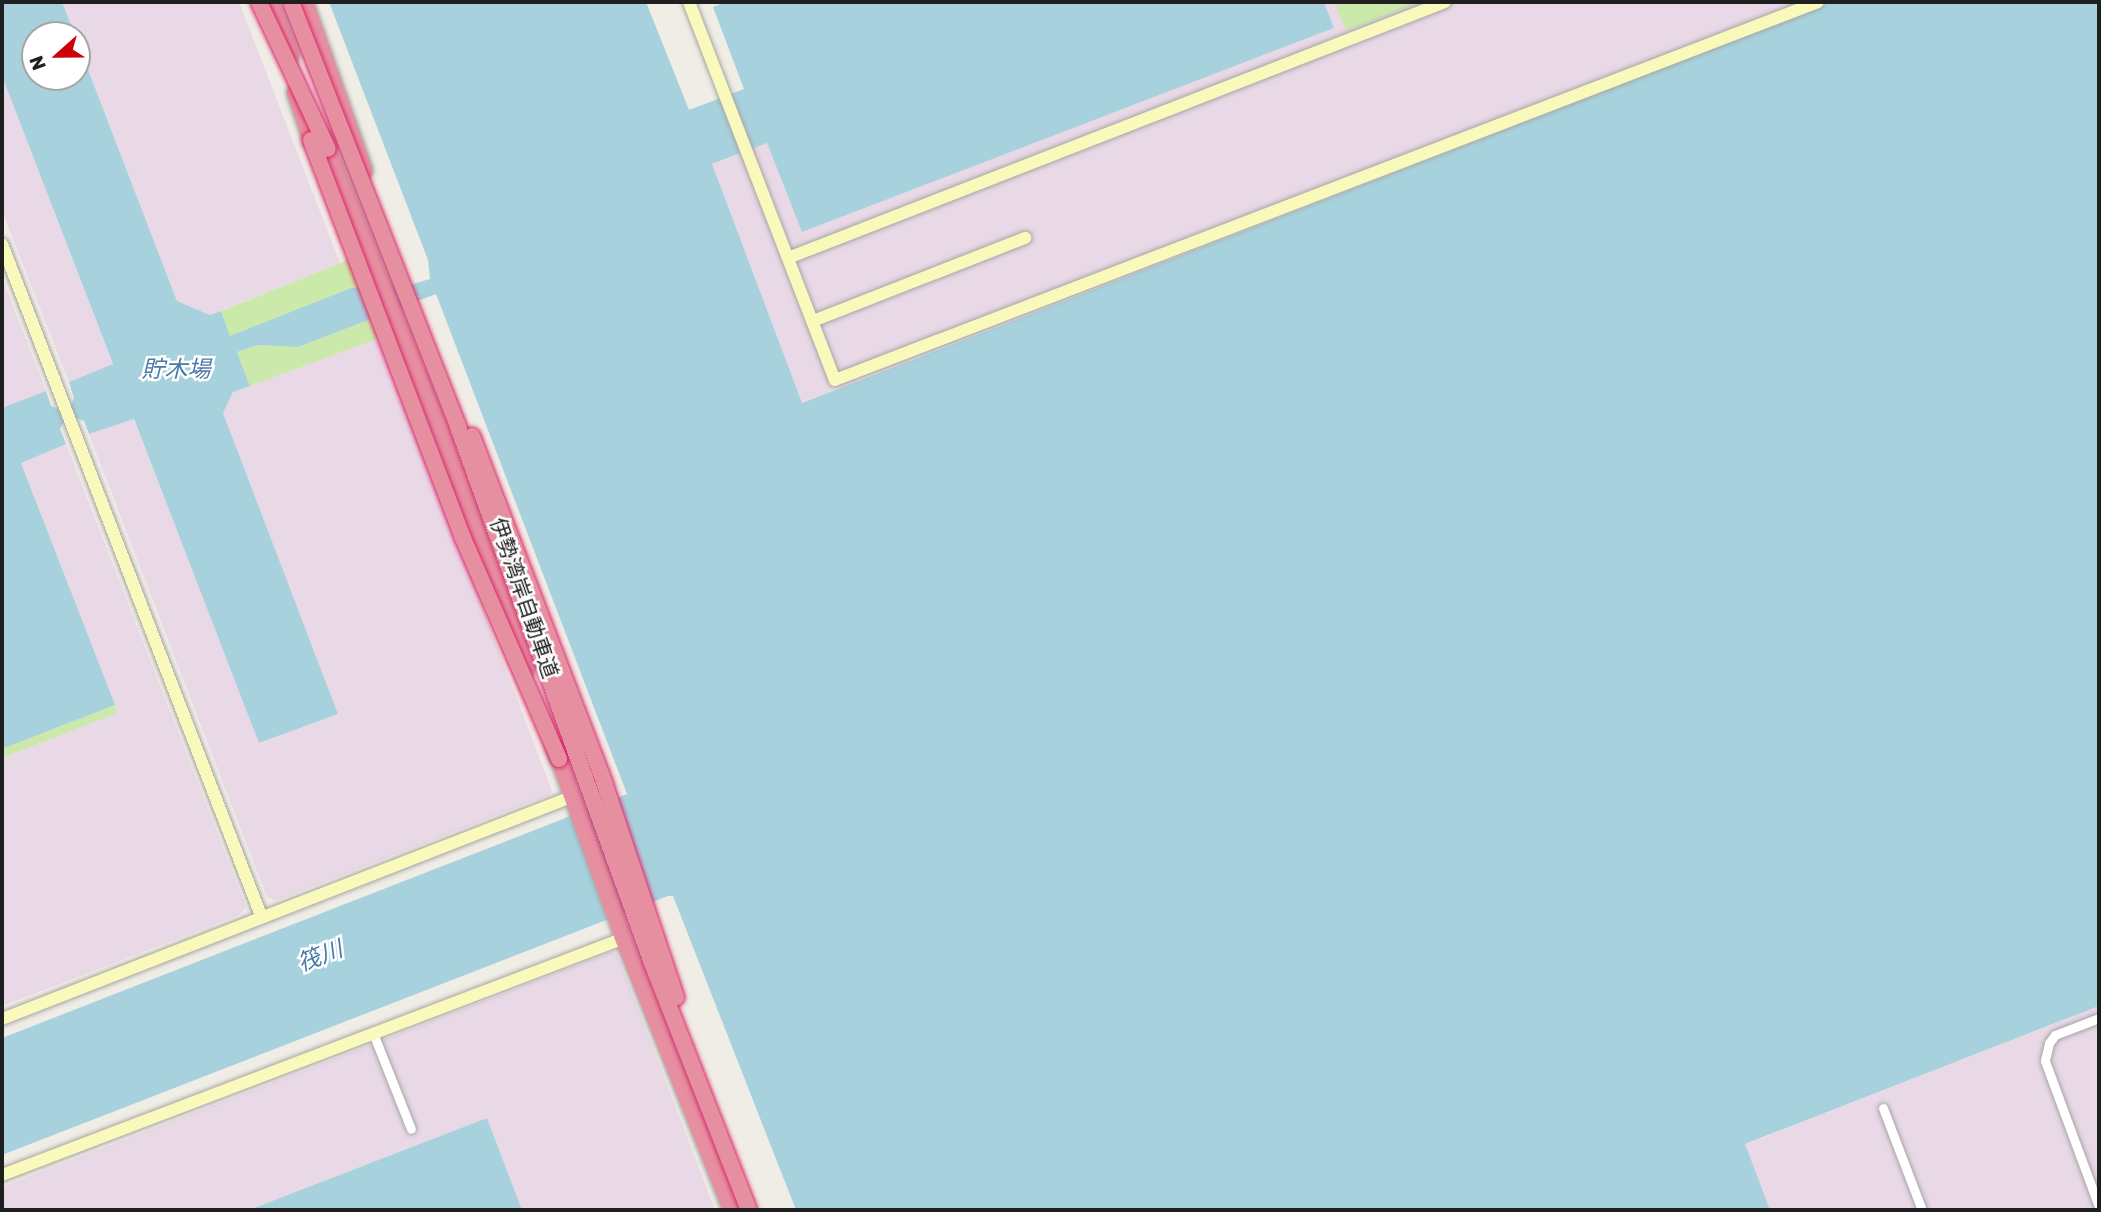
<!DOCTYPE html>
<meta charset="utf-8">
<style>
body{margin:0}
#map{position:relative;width:2101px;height:1212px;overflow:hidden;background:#f0ece6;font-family:Rubik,"Noto Sans JP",sans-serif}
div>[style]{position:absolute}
.industrial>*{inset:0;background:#e9d8e6}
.grass>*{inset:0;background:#cce9ac}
.water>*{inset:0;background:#a7d2dd}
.roads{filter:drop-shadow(0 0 2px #a6a6a6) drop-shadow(0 0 2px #a6a6a6)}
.street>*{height:9px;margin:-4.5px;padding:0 4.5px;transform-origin:4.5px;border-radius:4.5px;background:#fff}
.secondary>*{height:12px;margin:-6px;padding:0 6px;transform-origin:6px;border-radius:6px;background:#f8f9bb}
.highway>*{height:16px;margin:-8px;padding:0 8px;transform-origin:8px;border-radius:8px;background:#e68fa1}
.bridges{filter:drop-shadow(0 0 2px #da276a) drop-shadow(0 0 2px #da276a)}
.highway-bridge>*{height:16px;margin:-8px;padding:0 8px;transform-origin:8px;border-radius:8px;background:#e68fa1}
span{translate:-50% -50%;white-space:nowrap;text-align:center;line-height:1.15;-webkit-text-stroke:5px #fff;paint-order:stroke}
.street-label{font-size:21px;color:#1f1f1f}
.water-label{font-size:23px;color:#497aa7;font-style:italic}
.frame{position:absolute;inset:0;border:4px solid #1f1f1f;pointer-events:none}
.north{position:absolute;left:21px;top:21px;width:70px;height:70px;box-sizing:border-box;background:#fff;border:2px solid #a5a5a5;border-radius:50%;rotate:249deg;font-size:19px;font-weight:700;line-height:28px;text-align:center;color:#1f1f1f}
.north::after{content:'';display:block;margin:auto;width:24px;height:32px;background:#cd0208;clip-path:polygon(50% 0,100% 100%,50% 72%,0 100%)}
</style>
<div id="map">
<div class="industrial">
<div style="clip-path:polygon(62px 2px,239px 2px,340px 263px,210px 315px,177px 301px)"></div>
<div style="clip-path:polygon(1324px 2px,1832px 2px,801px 403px,711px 165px,767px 143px,802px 232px,1334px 28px)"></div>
<div style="clip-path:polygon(2px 76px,113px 365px,69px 382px,2px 211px)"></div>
<div style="clip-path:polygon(2px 278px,46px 391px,2px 408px)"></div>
<div style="clip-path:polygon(380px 338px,552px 791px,549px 795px,275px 901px,267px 897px,89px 434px,133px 418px,260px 743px,338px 714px,223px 413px,233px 392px)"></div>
<div style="clip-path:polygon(66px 444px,246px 907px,239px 915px,2px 1006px,2px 758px,117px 712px,21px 462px)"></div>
<div style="clip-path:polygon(611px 952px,617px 954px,715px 1210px,522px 1210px,487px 1118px,249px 1210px,2px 1210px,2px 1187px)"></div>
<div style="clip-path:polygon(2099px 1006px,2099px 1210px,1770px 1210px,1744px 1145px)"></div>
</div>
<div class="grass">
<div style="clip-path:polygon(1334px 2px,1422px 2px,1346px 31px)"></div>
<div style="clip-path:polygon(350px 259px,362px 287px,351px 288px,230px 337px,221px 311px)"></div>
<div style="clip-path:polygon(373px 318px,380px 338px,250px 386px,237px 352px,258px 345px,298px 347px)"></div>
<div style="clip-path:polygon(115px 705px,117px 713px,2px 758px,2px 749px)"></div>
</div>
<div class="water">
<div style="clip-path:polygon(2px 2px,62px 2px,75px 35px,35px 35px,35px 77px,77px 77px,77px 41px,177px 301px,210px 315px,221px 311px,230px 336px,351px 288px,413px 284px,430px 279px,428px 260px,329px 2px,646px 2px,689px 110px,744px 89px,713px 7px,725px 2px,1324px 2px,1334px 28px,802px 232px,767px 143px,712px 164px,802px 403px,1832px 2px,2099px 2px,2099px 1006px,1745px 1144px,1770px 1210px,796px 1210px,673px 896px,668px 896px,2px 1155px,2px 1038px,627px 794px,436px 294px,298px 347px,258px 345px,237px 352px,250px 386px,233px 392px,223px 413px,338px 714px,259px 743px,134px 419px,89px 434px,84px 421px,76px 418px,64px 422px,60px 429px,66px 444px,21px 463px,115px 705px,2px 749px,2px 408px,46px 391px,51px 406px,59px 409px,71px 405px,74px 398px,69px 382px,113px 364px,2px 76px)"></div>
<div style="clip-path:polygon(487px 1118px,522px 1210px,249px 1210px)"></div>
</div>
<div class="roads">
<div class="street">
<div style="left:2099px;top:1018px;width:47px;rotate:158.9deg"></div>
<div style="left:2055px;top:1035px;width:10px;rotate:127deg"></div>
<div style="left:2049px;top:1043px;width:18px;rotate:103deg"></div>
<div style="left:2045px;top:1061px;width:156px;rotate:69.7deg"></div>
<div style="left:373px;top:1033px;width:103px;rotate:68.4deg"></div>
<div style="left:1883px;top:1108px;width:109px;rotate:69.1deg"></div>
</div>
<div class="secondary">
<div style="left:689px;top:2px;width:405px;rotate:68.9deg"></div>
<div style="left:835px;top:380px;width:1053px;rotate:-21.03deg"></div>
<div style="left:2px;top:244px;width:722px;rotate:68.91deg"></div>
<div style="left:788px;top:258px;width:705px;rotate:-21.29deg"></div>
<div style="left:813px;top:321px;width:228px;rotate:-21.4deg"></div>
<div style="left:2px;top:1019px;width:605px;rotate:-21.31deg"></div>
<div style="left:2px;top:1175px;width:660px;rotate:-20.85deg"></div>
</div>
<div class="highway">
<div style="left:270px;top:2px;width:57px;rotate:68.4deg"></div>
<div style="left:305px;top:2px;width:179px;rotate:70.5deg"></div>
<div style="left:295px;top:93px;width:50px;rotate:71.2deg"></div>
<div style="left:323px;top:138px;width:317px;rotate:68.1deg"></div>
<div style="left:441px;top:432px;width:252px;rotate:70.1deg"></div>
<div style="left:554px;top:746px;width:204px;rotate:70.2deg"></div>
<div style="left:623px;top:938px;width:293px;rotate:68.3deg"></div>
</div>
</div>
<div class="bridges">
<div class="highway-bridge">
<div style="left:259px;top:2px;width:162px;rotate:64.9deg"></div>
<div style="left:291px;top:2px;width:457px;rotate:68.5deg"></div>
<div style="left:458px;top:427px;width:570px;rotate:70.1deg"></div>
<div style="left:652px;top:963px;width:265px;rotate:68.6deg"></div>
<div style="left:311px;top:140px;width:426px;rotate:69.1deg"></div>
<div style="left:463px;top:538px;width:241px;rotate:66.5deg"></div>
<div style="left:472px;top:436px;width:373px;rotate:69.1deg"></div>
<div style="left:605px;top:785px;width:224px;rotate:71.5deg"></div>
</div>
</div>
<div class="street-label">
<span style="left:524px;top:598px;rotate:71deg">伊勢湾岸自動車道</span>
</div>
<div class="water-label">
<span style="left:176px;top:369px">貯木場</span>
<span style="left:320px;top:956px;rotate:-21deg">筏川</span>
</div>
<div class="frame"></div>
<div class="north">N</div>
</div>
